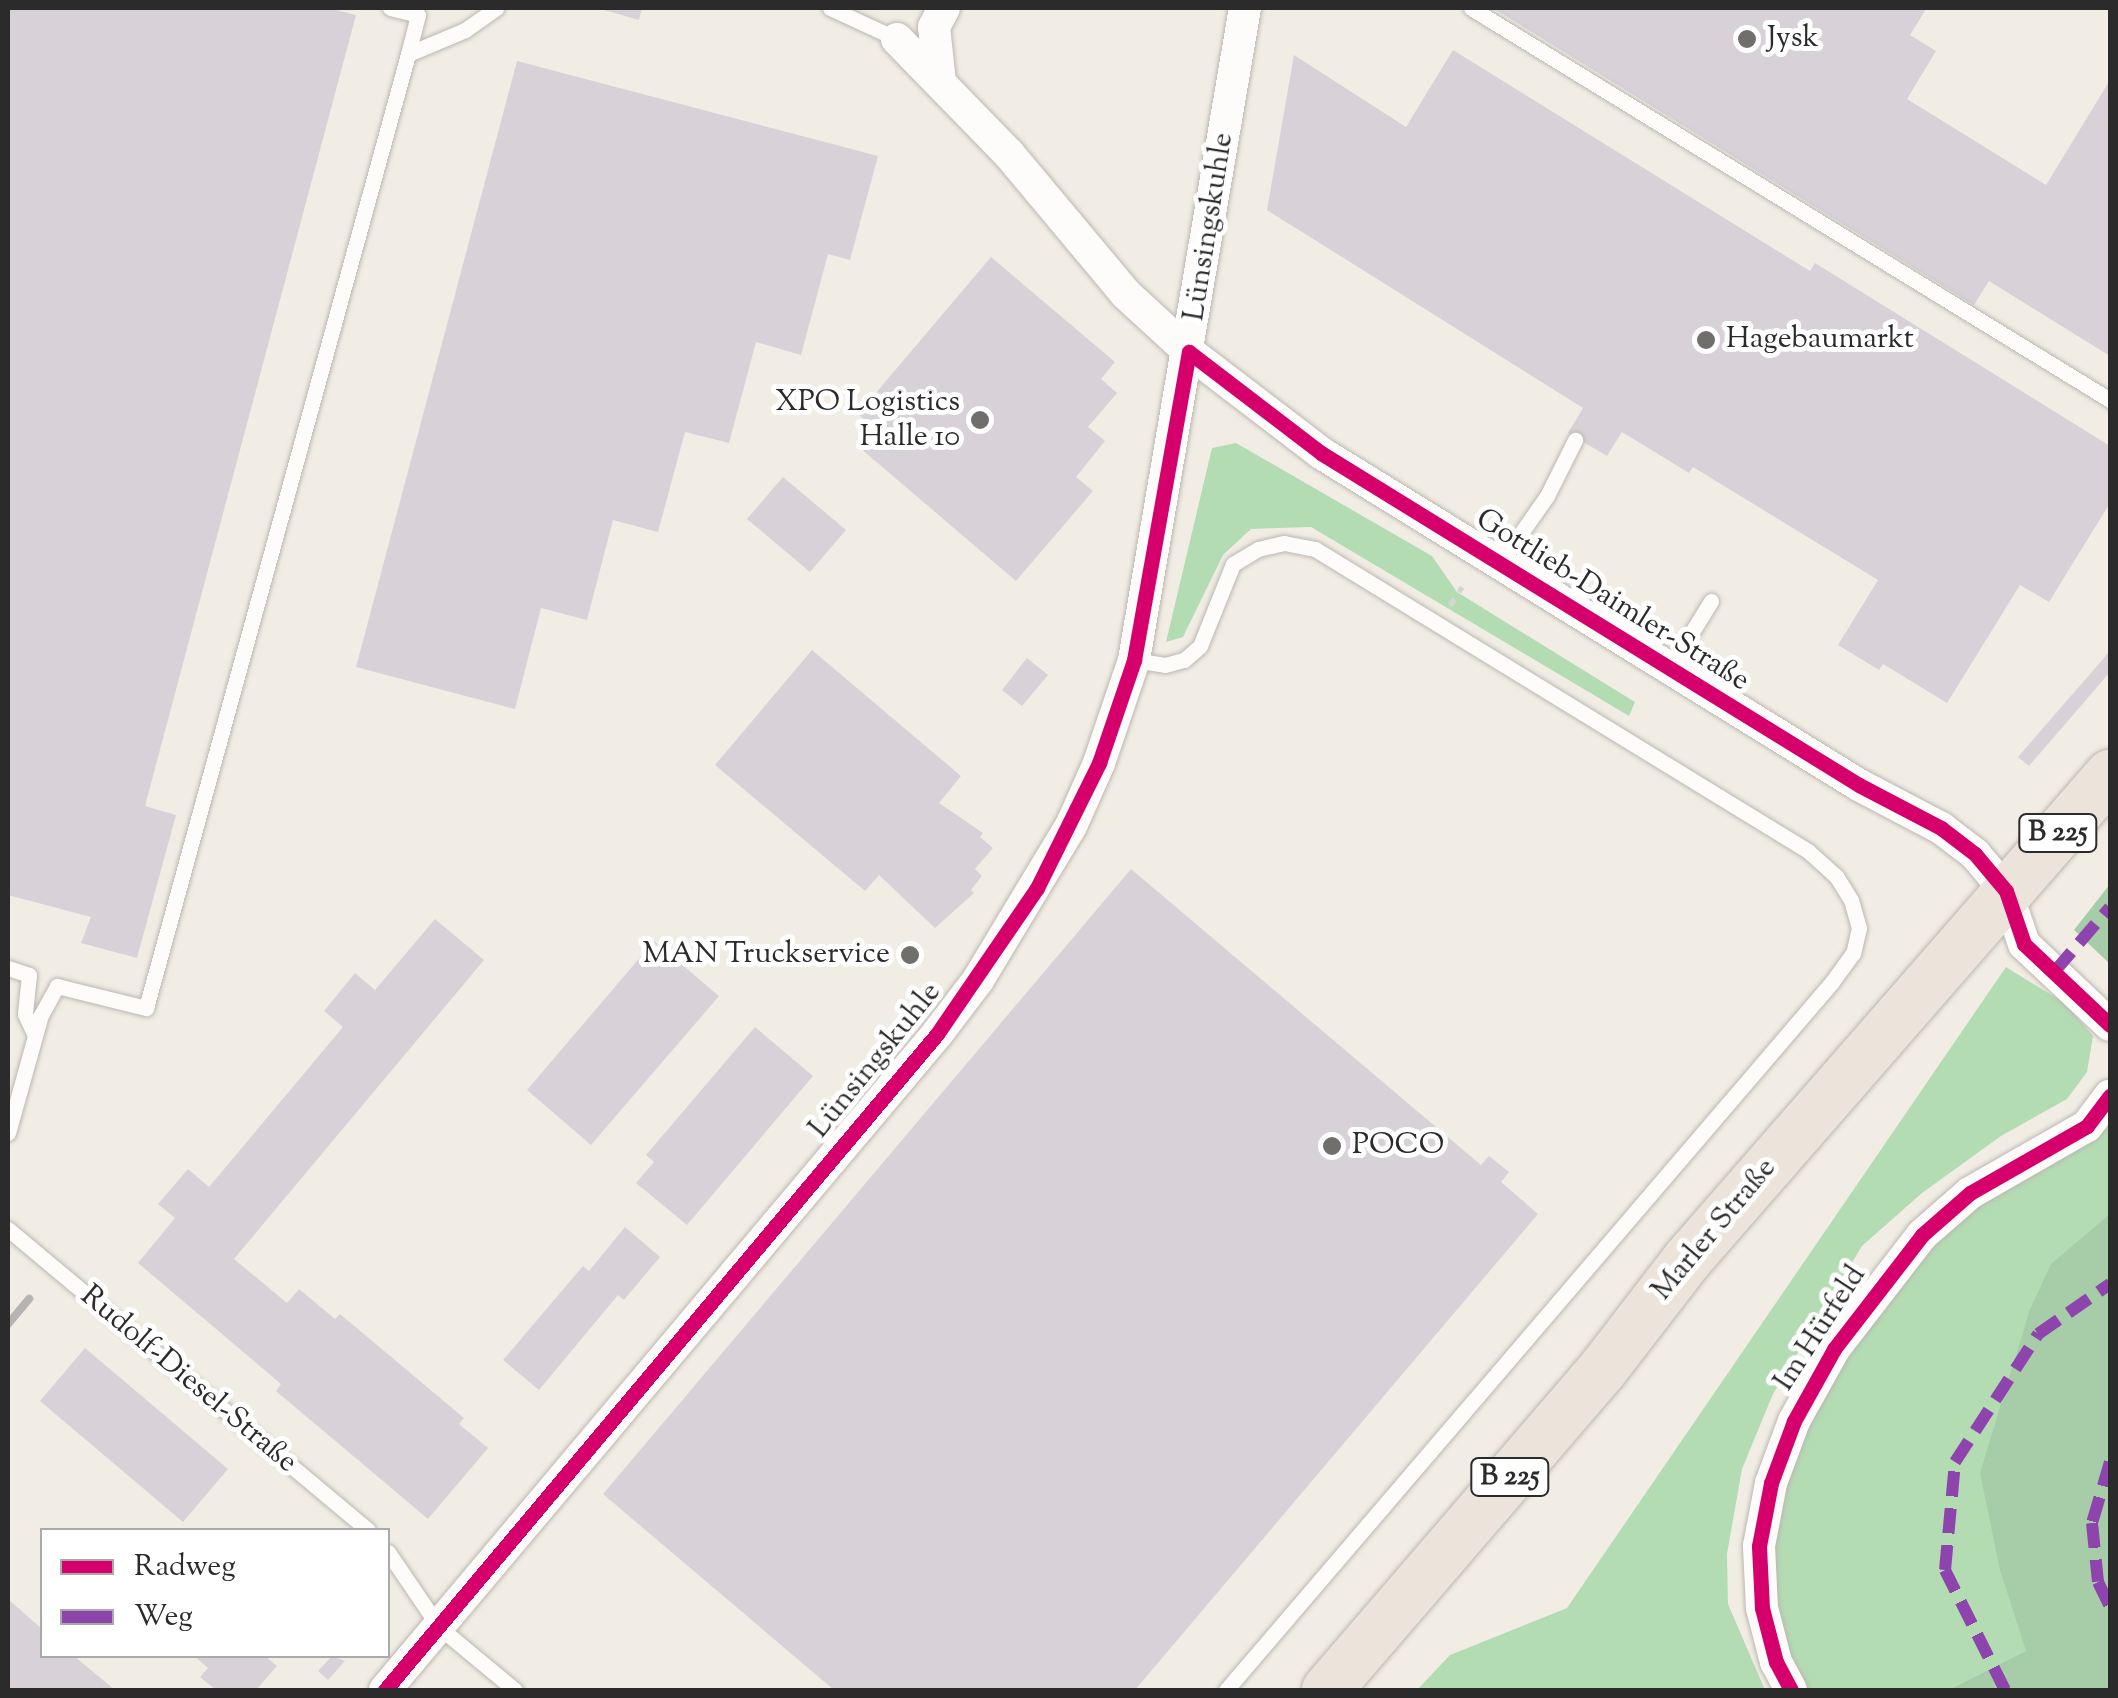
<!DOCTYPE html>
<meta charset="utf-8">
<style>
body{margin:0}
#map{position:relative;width:2118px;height:1698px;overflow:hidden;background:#f2ede4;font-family:"Sorts Mill Goudy",serif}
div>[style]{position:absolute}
.green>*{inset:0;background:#b4dcb3}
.forest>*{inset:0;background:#a7cca8}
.building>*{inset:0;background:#d8d1d8}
.path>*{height:5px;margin-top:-2.5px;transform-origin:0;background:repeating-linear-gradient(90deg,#d6d5d3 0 8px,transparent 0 16px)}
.roads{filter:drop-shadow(0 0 2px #bab7b2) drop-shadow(0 0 2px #bab7b2)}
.service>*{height:15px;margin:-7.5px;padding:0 7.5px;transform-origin:7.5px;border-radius:7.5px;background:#fdfcfb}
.minor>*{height:32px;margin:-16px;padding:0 16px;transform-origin:16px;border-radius:16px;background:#fdfcfb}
.primary>*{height:50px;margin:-25px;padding:0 25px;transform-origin:25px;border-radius:25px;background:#ece4da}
.rail>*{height:8px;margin:-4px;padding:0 4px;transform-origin:4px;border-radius:4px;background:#b5b4b3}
.quiet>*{height:12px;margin-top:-6px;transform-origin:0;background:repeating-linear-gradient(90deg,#8e44ad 0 25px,transparent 0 37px)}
.cycleway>*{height:15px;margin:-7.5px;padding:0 7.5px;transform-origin:7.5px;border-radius:7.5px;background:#d6006c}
.dots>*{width:28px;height:28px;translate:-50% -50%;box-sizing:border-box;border:5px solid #fff;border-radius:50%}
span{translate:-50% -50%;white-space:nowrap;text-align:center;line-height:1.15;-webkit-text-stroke:10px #fff;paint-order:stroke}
.shield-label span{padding:2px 8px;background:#fff;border:2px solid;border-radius:8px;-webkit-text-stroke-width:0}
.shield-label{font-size:28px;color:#2b2b2b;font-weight:700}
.poi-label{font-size:30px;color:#2b2b2b}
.left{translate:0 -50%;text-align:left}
.right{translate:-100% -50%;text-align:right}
.street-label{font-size:30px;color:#2b2b2b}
.frame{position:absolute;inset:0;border:10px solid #2b2b2b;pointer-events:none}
.legend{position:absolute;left:40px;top:1528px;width:350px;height:130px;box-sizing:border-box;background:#fff;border:2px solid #aaa;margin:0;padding:12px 18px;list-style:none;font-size:30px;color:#2b2b2b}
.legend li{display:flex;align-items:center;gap:20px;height:50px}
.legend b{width:50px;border:2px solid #aaa}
</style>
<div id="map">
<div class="green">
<div style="clip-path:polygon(1236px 443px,1432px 556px,1457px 592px,1635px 702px,1629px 716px,1311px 527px,1251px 529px,1223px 555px,1183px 637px,1166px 642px,1212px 448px)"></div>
<div style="clip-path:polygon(2006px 967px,2066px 1004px,2093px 1036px,2087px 1072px,2067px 1099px,2001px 1136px,1922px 1193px,1862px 1246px,1773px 1394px,1742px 1469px,1727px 1554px,1728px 1604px,1765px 1690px,1417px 1690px,1450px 1655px,1567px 1608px)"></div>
<div style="clip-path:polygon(2110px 1127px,2110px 1690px,1804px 1690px,1772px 1623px,1768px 1535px,1826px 1379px,1955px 1215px)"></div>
</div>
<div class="forest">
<div style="clip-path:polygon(2110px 884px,2110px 964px,2074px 930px)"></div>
<div style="clip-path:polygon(2110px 1214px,2110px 1690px,1949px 1690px,2026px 1651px,2000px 1570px,1980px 1473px,2030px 1309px,2051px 1264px)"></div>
</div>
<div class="building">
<div style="clip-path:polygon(8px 8px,328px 8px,356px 15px,145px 806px,176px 815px,137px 958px,81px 943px,91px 917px,8px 895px)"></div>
<div style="clip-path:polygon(597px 8px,642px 8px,639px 20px)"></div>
<div style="clip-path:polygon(1493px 8px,1920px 8px,1925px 11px,1910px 35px,1936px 51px,1907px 99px,2046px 185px,2110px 80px,2110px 356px,1989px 281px,1974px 305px)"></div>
<div style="clip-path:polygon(1453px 50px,1810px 271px,1815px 263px,2110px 446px,2110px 503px,2049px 602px,2020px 585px,1947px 703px,1883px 664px,1879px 670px,1838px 645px,1878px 580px,1693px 467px,1689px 473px,1622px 432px,1607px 456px,1568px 433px,1583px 408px,1267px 210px,1294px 55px,1406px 127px)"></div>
<div style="clip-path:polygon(517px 61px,878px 156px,850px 260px,828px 254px,801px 355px,756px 342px,729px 443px,685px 432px,658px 532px,613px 520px,587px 620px,541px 608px,515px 709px,356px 667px)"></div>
<div style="clip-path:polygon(991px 257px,1115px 362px,1101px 379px,1117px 393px,1088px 427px,1105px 441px,1076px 477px,1093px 491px,1016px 581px,860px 448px,876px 429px,858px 414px)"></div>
<div style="clip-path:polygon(783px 477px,846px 530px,810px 572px,747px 519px)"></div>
<div style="clip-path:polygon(812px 650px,961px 776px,939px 803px,983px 833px,980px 837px,993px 848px,975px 869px,982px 876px,971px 890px,974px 893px,935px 928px,879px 875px,865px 891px,715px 765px)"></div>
<div style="clip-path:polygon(2110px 651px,2110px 672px,2029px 766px,2018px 757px)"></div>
<div style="clip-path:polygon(1027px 658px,1048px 675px,1022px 706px,1002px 690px)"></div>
<div style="clip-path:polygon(1131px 869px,1481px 1165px,1489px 1156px,1509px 1172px,1501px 1182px,1538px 1214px,1135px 1690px,834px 1690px,603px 1494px)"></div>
<div style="clip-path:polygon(435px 919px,484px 960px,234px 1259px,287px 1303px,299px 1289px,335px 1319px,340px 1314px,464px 1418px,459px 1424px,488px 1448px,428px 1519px,276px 1391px,281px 1384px,138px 1263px,175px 1218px,158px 1204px,188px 1169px,209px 1187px,343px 1027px,324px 1011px,355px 973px,375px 990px)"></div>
<div style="clip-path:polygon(654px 941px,719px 996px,591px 1145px,527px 1090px)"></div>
<div style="clip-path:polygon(755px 1027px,813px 1076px,687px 1225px,636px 1183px,654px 1162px,646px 1155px)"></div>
<div style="clip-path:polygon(625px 1227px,660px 1257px,624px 1300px,618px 1295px,539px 1390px,503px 1360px,583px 1266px,589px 1271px)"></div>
<div style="clip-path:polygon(85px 1348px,228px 1469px,183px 1522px,40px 1401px)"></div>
<div style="clip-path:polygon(8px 1599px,42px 1629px,42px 1656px,74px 1656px,115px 1690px,8px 1690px)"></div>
<div style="clip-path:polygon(194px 1656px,265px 1656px,277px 1666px,256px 1690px,216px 1690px,200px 1677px,208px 1668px)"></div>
<div style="clip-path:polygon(332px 1656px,345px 1661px,328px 1680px,318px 1671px)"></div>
</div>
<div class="path">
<div style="left:1450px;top:605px;width:22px;rotate:-56deg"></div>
</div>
<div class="roads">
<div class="service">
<div style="left:390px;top:8px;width:29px;rotate:14deg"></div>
<div style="left:418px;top:15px;width:40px;rotate:104.4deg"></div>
<div style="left:830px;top:8px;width:74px;rotate:24.8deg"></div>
<div style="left:1471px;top:8px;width:750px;rotate:31.53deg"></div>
<div style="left:1500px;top:563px;width:82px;rotate:-55deg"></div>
<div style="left:1547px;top:496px;width:63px;rotate:-63.4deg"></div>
<div style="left:1134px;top:660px;width:31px;rotate:9deg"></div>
<div style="left:1165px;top:665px;width:20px;rotate:-15deg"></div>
<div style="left:1184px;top:660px;width:21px;rotate:-41deg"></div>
<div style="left:1200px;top:646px;width:88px;rotate:-68.1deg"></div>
<div style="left:1233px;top:564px;width:29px;rotate:-31deg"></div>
<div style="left:1258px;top:549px;width:27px;rotate:-13deg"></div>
<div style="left:1284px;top:543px;width:32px;rotate:11deg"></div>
<div style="left:1315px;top:549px;width:578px;rotate:31.49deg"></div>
<div style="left:1808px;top:851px;width:38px;rotate:42deg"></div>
<div style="left:1836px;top:876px;width:28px;rotate:58deg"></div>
<div style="left:1851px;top:900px;width:29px;rotate:74deg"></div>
<div style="left:1859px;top:928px;width:26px;rotate:103deg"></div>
<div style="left:1853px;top:953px;width:36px;rotate:126deg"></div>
<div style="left:1832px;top:982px;width:932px;rotate:130.56deg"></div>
<div style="left:1669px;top:669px;width:80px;rotate:-58.3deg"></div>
<div style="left:8px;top:968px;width:22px;rotate:18deg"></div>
<div style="left:29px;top:975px;width:39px;rotate:96deg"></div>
<div style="left:25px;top:1014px;width:23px;rotate:65deg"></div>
<div style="left:8px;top:1133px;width:123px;rotate:-74.4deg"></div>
<div style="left:41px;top:1015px;width:33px;rotate:-61deg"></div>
<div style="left:57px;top:986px;width:92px;rotate:13.9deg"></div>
<div style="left:146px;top:1008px;width:989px;rotate:-74.64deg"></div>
<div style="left:408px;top:54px;width:62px;rotate:-22.8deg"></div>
<div style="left:465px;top:30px;width:38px;rotate:-35deg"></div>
<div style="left:8px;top:1229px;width:469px;rotate:39.9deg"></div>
<div style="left:388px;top:1552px;width:91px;rotate:55.8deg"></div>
<div style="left:439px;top:1627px;width:99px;rotate:39.7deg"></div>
</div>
<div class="minor">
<div style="left:897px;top:39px;width:161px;rotate:45.8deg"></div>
<div style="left:1009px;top:154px;width:182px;rotate:50.1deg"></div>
<div style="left:1126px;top:294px;width:86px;rotate:42.6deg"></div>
<div style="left:1189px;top:352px;width:166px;rotate:37.4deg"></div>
<div style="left:1321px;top:453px;width:632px;rotate:31.68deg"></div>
<div style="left:1859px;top:785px;width:93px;rotate:27.7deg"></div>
<div style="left:1941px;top:828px;width:43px;rotate:37.4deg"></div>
<div style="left:1975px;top:854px;width:48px;rotate:50deg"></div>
<div style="left:2006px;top:891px;width:56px;rotate:71.2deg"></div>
<div style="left:2024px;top:944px;width:118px;rotate:43.3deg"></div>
<div style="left:940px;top:82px;width:55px;rotate:-96.2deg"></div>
<div style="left:934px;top:27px;width:21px;rotate:-62deg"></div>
<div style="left:385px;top:1690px;width:857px;rotate:-49.92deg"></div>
<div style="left:937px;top:1034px;width:68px;rotate:-52.8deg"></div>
<div style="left:978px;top:980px;width:180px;rotate:-58.9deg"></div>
<div style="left:1071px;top:826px;width:69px;rotate:-66deg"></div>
<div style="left:1099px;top:763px;width:109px;rotate:-71.2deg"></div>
<div style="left:1134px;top:660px;width:661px;rotate:-80.34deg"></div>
<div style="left:1791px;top:1690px;width:32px;rotate:-118deg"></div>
<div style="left:1776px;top:1662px;width:56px;rotate:-104.5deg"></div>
<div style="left:1762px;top:1608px;width:62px;rotate:-92.8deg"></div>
<div style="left:1759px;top:1546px;width:64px;rotate:-79.2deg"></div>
<div style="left:1771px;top:1483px;width:66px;rotate:-69.6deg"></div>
<div style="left:1794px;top:1421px;width:82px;rotate:-60.9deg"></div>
<div style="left:1834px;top:1349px;width:144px;rotate:-52.3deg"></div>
<div style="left:1922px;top:1235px;width:64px;rotate:-41.2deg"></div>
<div style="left:1970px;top:1193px;width:135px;rotate:-29.8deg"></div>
<div style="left:2087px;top:1126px;width:38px;rotate:-53deg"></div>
</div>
<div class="primary">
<div style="left:1327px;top:1690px;width:423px;rotate:-49.3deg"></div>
<div style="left:1603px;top:1369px;width:138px;rotate:-52.4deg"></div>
<div style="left:1687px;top:1260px;width:644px;rotate:-48.91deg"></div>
</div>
</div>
<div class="rail">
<div style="left:8px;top:1324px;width:33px;rotate:-50deg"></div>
</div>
<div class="quiet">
<div style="left:2055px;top:971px;width:84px;rotate:-49.3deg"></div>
<div style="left:2110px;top:1462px;width:64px;rotate:106.4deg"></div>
<div style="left:2092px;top:1523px;width:59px;rotate:84.2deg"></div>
<div style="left:2098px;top:1582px;width:28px;rotate:64deg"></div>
<div style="left:2005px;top:1690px;width:134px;rotate:-116.6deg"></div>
<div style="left:1945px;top:1570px;width:108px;rotate:-84.7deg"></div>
<div style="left:1955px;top:1462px;width:153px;rotate:-57deg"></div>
<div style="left:2038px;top:1334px;width:88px;rotate:-34.8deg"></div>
</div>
<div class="cycleway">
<div style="left:385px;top:1690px;width:857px;rotate:-49.92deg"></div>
<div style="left:937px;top:1034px;width:177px;rotate:-55.6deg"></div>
<div style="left:1037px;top:888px;width:140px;rotate:-63.6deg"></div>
<div style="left:1099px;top:763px;width:109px;rotate:-71.2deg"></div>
<div style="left:1134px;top:660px;width:313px;rotate:-79.9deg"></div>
<div style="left:1189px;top:352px;width:166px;rotate:37.4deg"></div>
<div style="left:1321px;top:453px;width:632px;rotate:31.68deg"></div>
<div style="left:1859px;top:785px;width:93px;rotate:27.7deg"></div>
<div style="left:1941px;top:828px;width:43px;rotate:37.4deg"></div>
<div style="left:1975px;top:854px;width:48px;rotate:50deg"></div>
<div style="left:2006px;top:891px;width:56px;rotate:71.2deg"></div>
<div style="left:2024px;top:944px;width:118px;rotate:43.3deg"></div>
<div style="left:1791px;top:1690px;width:32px;rotate:-118deg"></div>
<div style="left:1776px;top:1662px;width:56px;rotate:-104.5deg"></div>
<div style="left:1762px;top:1608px;width:62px;rotate:-92.8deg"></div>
<div style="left:1759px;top:1546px;width:64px;rotate:-79.2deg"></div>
<div style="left:1771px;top:1483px;width:66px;rotate:-69.6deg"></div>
<div style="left:1794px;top:1421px;width:82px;rotate:-60.9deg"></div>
<div style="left:1834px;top:1349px;width:144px;rotate:-52.3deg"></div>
<div style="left:1922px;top:1235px;width:64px;rotate:-41.2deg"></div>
<div style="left:1970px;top:1193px;width:135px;rotate:-29.8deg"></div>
<div style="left:2087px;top:1126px;width:38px;rotate:-53deg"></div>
</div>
<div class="dots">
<div style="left:1747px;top:39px;background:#716f6c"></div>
<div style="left:1706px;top:340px;background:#716f6c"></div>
<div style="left:980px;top:420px;background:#716f6c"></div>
<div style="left:910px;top:955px;background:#716f6c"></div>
<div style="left:1332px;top:1146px;background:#716f6c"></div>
</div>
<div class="shield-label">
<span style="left:2058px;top:833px">B 225</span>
<span style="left:1510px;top:1477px">B 225</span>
</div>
<div class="poi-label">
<span class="left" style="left:1767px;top:39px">Jysk</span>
<span class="left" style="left:1726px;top:340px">Hagebaumarkt</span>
<span class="right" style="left:960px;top:420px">XPO Logistics<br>Halle 10</span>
<span class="right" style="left:890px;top:955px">MAN Truckservice</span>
<span class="left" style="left:1352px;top:1146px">POCO</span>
</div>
<div class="street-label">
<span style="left:1210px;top:227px;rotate:-81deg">Lünsingskuhle</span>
<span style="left:1612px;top:601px;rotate:32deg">Gottlieb-Daimler-Straße</span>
<span style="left:876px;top:1061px;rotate:-51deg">Lünsingskuhle</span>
<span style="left:1715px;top:1230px;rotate:-50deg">Marler Straße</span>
<span style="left:1821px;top:1329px;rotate:-57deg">Im Hürfeld</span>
<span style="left:188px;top:1380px;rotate:40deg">Rudolf-Diesel-Straße</span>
</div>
<div class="frame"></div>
<ul class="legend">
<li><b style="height:12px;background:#d6006c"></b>Radweg</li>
<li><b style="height:12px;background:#8e44ad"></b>Weg</li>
</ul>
</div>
